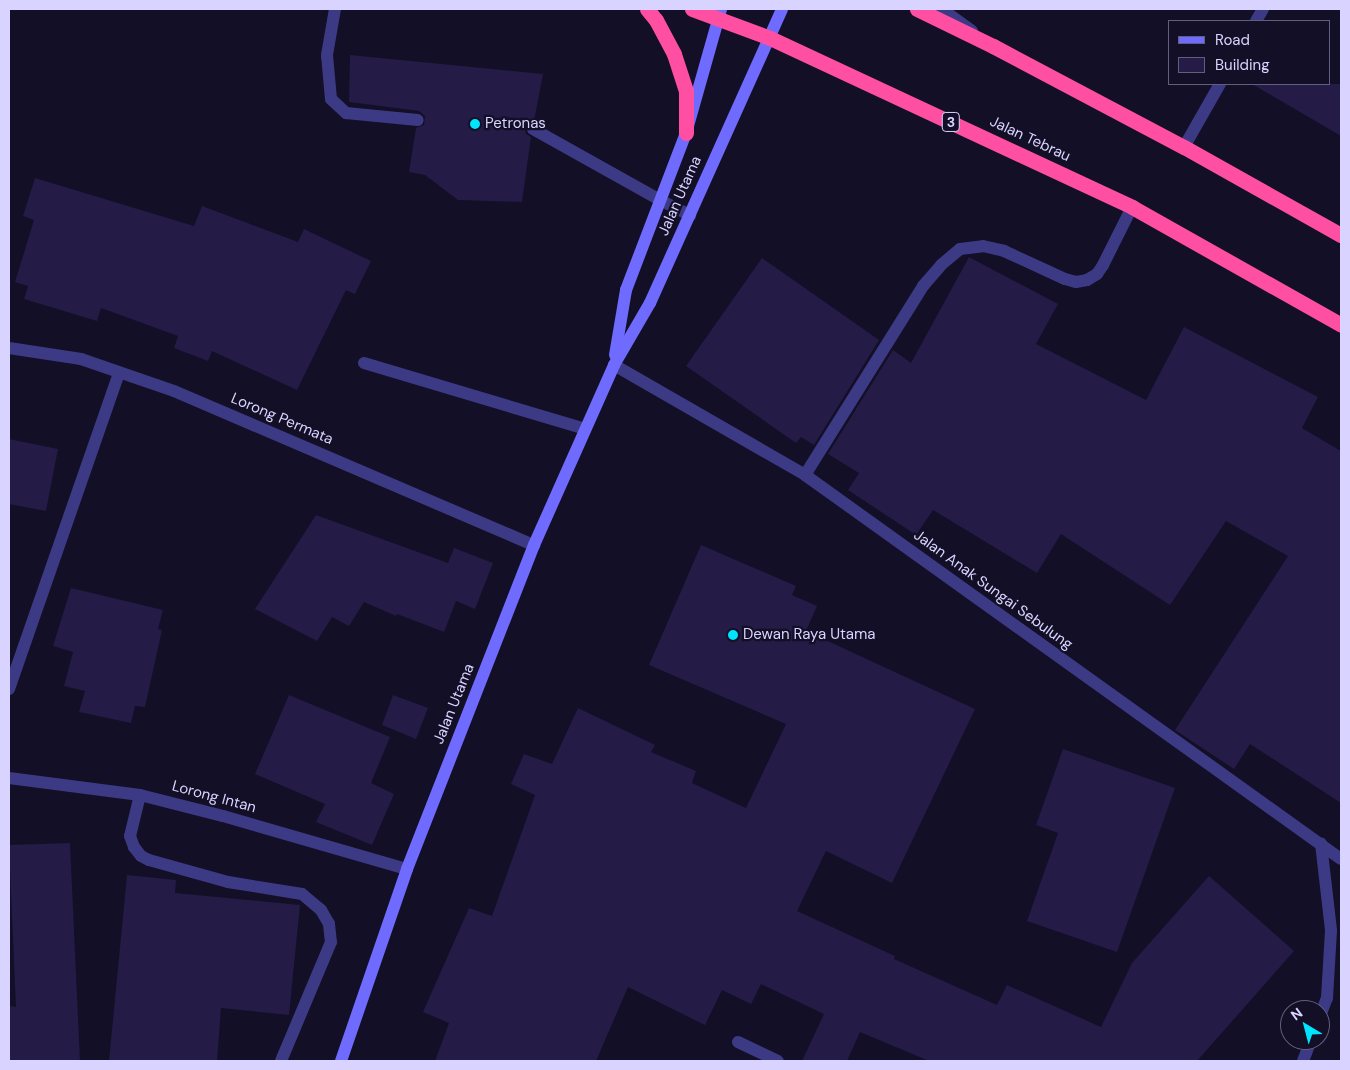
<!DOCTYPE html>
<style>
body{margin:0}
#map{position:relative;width:1350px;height:1070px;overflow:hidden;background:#130f26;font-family:"DM Sans",sans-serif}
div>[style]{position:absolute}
.building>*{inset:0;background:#241b47}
.lane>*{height:12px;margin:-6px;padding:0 6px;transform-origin:6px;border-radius:6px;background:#3d3a85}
.street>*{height:12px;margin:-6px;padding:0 6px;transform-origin:6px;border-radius:6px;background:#3d3a85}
.secondary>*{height:12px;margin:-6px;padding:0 6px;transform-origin:6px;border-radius:6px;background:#6f6bff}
.highway>*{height:15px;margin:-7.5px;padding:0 7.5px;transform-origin:7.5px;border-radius:7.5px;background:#ff4fa3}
.dots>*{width:14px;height:14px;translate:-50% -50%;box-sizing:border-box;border:2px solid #130f26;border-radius:50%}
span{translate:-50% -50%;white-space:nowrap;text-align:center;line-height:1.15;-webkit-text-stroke:4.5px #130f26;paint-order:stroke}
.shield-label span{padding:1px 4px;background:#130f26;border:1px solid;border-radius:4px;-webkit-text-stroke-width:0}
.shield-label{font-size:14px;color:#d9d4ff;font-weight:700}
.poi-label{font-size:15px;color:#d9d4ff}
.left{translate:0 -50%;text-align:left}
.street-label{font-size:15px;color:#d9d4ff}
.frame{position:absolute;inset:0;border:10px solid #d9d4ff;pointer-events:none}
.legend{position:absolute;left:1168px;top:20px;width:162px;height:65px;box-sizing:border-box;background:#130f26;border:1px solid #625e7d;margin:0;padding:6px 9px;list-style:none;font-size:15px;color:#d9d4ff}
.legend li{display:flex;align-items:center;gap:10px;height:25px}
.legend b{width:25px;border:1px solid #625e7d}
.north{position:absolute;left:1280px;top:1000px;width:50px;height:50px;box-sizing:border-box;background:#130f26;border:1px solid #625e7d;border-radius:50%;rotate:323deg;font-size:14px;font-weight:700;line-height:20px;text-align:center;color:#d9d4ff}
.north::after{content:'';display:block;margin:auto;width:18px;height:22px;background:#00e5ff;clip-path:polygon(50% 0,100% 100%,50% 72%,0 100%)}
</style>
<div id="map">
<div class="building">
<div style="clip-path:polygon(350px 55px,543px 74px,534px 121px,528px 122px,525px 129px,526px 134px,531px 137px,522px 202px,458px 200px,425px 175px,409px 172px,416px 128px,424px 125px,425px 116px,419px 111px,349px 102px)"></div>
<div style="clip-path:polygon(1252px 84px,1341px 84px,1341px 136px)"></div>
<div style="clip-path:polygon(35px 178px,194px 226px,202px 206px,298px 242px,304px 229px,371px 261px,355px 294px,346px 290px,297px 390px,212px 351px,208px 361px,174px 348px,178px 336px,101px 308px,97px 321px,24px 299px,28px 286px,15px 282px,34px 220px,23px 216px)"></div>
<div style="clip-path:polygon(969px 257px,1058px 304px,1036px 344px,1146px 400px,1184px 327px,1318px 397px,1302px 428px,1341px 451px,1341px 803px,1250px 744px,1234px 769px,1175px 730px,1288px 556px,1226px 521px,1170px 605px,1061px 534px,1037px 573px,933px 510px,916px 535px,848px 490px,859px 473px,828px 454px,893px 350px,911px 363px)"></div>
<div style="clip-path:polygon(762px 258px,879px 340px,814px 445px,801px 437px,796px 443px,686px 366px)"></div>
<div style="clip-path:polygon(9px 439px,58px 449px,46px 511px,9px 504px)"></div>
<div style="clip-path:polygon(316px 515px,448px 563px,454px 548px,493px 563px,475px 609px,456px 601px,444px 632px,397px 614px,396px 616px,364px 602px,349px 626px,332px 617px,317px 641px,255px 609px)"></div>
<div style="clip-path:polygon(701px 545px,796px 586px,792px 595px,817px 606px,806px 631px,975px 709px,892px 883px,826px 851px,797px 911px,895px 956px,894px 959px,997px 1005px,1007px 985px,1101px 1027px,1132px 963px,1209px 876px,1294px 951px,1197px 1061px,929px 1061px,860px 1032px,847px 1061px,802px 1061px,824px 1014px,761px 984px,751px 1004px,722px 990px,705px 1025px,628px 987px,596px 1061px,435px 1061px,449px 1023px,423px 1012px,469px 908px,492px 916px,535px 795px,511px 784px,524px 754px,552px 764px,578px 708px,655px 745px,651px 752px,696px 771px,692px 783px,746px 808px,786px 724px,649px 665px)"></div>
<div style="clip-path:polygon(71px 588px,163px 610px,158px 629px,162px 630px,145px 707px,135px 706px,131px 723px,79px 712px,85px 691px,64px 686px,73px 652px,53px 646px)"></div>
<div style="clip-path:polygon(289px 695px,390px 737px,371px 783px,394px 794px,372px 845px,316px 822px,325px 804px,255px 774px)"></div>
<div style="clip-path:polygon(393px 695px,428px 708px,416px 739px,382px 725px)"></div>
<div style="clip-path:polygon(1063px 749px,1175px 788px,1117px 952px,1027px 921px,1058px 833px,1036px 825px)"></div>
<div style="clip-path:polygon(70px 843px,80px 1061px,9px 1061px,9px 1006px,16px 1007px,9px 845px)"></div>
<div style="clip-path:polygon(127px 875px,176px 880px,175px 893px,300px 905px,289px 1015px,221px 1008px,217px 1061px,109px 1061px)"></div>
</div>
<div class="lane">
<div style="left:335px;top:9px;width:47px;rotate:99.9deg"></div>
<div style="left:327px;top:55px;width:44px;rotate:84.8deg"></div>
<div style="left:331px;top:99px;width:21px;rotate:43deg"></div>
<div style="left:346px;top:113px;width:72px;rotate:5.6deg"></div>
<div style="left:533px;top:129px;width:145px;rotate:29.2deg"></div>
<div style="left:660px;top:200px;width:34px;rotate:27deg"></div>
<div style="left:364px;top:363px;width:231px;rotate:16.6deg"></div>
<div style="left:805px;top:475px;width:223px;rotate:-58deg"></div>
<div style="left:923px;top:286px;width:28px;rotate:-49deg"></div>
<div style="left:941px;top:265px;width:25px;rotate:-40deg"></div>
<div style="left:960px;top:249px;width:23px;rotate:-7deg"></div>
<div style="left:983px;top:246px;width:22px;rotate:13deg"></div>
<div style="left:1004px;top:251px;width:67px;rotate:24.7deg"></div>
<div style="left:1065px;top:279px;width:11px;rotate:15deg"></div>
<div style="left:1076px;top:282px;width:11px;rotate:-10deg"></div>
<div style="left:1087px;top:280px;width:12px;rotate:-31deg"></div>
<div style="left:1097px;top:274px;width:11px;rotate:-56deg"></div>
<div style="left:1103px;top:265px;width:65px;rotate:-63.4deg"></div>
<div style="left:9px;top:689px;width:335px;rotate:-70.8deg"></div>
<div style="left:140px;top:795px;width:42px;rotate:103.7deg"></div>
<div style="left:130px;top:836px;width:12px;rotate:70deg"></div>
<div style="left:134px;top:847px;width:11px;rotate:52deg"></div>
<div style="left:141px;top:856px;width:9px;rotate:27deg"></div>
<div style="left:149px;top:860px;width:82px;rotate:15.6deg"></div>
<div style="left:228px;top:882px;width:75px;rotate:9.2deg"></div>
<div style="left:302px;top:894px;width:25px;rotate:40deg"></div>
<div style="left:321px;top:910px;width:16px;rotate:60deg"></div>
<div style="left:329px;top:924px;width:18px;rotate:84deg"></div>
<div style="left:331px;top:942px;width:129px;rotate:112.8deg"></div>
</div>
<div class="street">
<div style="left:942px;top:9px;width:37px;rotate:36deg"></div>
<div style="left:1256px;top:21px;width:14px;rotate:-60deg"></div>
<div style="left:1184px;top:147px;width:73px;rotate:-60.3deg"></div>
<div style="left:9px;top:348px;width:73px;rotate:8.7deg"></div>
<div style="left:81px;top:359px;width:98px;rotate:19deg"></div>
<div style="left:174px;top:391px;width:392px;rotate:23.2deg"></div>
<div style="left:614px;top:365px;width:220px;rotate:29.9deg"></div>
<div style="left:805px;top:475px;width:659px;rotate:35.62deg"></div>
<div style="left:9px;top:778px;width:132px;rotate:7.4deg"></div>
<div style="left:140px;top:795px;width:86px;rotate:14.2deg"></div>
<div style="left:223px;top:816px;width:191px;rotate:16.1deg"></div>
<div style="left:1320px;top:1016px;width:19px;rotate:-69deg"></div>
<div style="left:1327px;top:998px;width:68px;rotate:-86.6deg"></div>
<div style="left:1331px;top:930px;width:87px;rotate:-96.6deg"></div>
<div style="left:738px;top:1042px;width:44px;rotate:25.4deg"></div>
<div style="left:1303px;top:1061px;width:22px;rotate:-69deg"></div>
</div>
<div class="secondary">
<div style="left:615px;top:355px;width:66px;rotate:-80.4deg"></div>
<div style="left:626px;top:290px;width:168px;rotate:-69.1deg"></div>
<div style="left:686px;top:133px;width:129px;rotate:-74.2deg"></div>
<div style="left:341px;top:1061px;width:203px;rotate:-71deg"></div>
<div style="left:407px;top:869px;width:348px;rotate:-68.6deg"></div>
<div style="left:534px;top:545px;width:197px;rotate:-66deg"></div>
<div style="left:614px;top:365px;width:72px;rotate:-59.9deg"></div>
<div style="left:650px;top:303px;width:322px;rotate:-65.8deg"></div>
</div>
<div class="highway">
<div style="left:647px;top:9px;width:14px;rotate:51deg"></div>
<div style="left:656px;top:20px;width:38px;rotate:62deg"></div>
<div style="left:674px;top:54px;width:39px;rotate:72deg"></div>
<div style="left:686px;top:91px;width:42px;rotate:90deg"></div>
<div style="left:692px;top:9px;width:83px;rotate:20.4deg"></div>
<div style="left:770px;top:38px;width:400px;rotate:25deg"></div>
<div style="left:1132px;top:207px;width:240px;rotate:29.4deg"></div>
<div style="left:917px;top:9px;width:85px;rotate:26deg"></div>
<div style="left:993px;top:46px;width:216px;rotate:27.9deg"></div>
<div style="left:1184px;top:147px;width:180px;rotate:29.3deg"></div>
</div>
<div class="dots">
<div style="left:475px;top:124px;background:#00e5ff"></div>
<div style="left:733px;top:635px;background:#00e5ff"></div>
</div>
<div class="shield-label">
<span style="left:951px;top:122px">3</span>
</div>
<div class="poi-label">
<span class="left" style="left:485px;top:124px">Petronas</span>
<span class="left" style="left:743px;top:635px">Dewan Raya Utama</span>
</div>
<div class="street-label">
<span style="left:1030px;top:139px;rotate:25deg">Jalan Tebrau</span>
<span style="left:680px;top:196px;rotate:-66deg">Jalan Utama</span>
<span style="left:282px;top:419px;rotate:23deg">Lorong Permata</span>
<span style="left:993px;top:590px;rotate:36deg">Jalan Anak Sungai Sebulung</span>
<span style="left:454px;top:704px;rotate:-68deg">Jalan Utama</span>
<span style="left:214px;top:797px;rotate:15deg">Lorong Intan</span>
</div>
<div class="frame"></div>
<ul class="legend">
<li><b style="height:6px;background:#6f6bff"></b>Road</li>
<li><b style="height:14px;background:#241b47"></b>Building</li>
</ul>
<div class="north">N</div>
</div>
